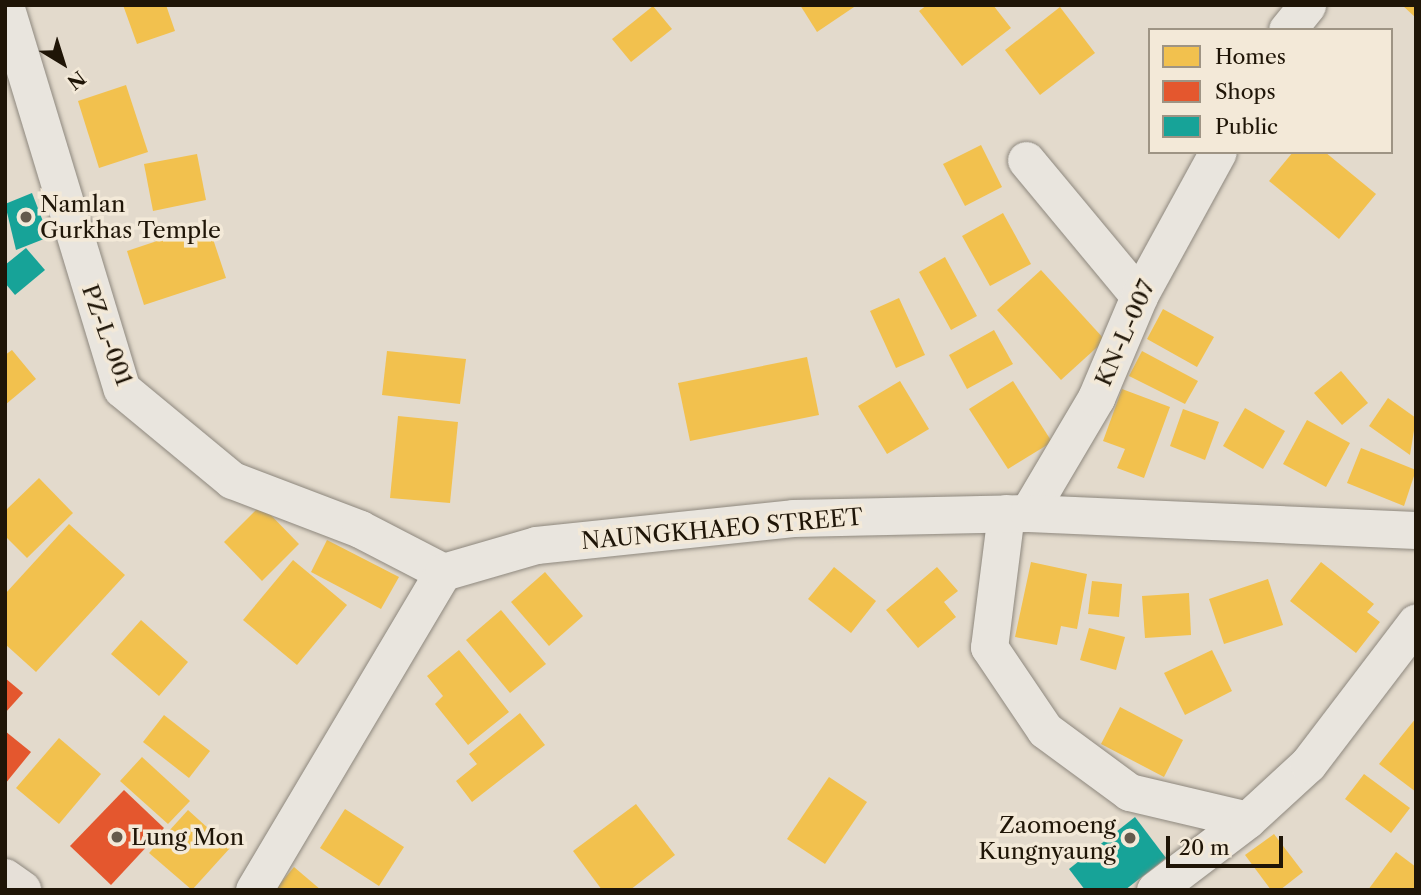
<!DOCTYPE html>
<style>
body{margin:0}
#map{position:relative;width:1421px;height:895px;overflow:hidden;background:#e3dacc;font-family:"Libre Caslon Text",serif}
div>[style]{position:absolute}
.homes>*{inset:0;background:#f2c14e}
.shops>*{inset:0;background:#e4572e}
.public>*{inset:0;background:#17a398}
.roads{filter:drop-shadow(0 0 2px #8e887e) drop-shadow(0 0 2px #8e887e)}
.street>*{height:37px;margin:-18.5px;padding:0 18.5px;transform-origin:18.5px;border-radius:18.5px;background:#e9e5de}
.highway>*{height:38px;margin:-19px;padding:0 19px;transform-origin:19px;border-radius:19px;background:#e6e0d8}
.dots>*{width:19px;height:19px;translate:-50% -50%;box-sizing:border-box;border:4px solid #f3e9d8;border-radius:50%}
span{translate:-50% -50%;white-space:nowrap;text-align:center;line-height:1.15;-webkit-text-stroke:7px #f3e9d8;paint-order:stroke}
.poi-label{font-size:23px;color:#1f1507}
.left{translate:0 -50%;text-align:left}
.right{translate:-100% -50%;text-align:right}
.street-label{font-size:23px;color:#1f1507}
.frame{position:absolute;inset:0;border:7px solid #1f1507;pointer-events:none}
.legend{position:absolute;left:1148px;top:28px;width:245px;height:126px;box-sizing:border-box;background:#f3e9d8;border:2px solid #9e9484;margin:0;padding:9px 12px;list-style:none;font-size:21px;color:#1f1507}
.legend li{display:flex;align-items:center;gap:14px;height:35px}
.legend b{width:35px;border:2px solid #9e9484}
.north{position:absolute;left:28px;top:28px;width:70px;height:70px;-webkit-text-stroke:5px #f3e9d8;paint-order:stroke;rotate:142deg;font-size:19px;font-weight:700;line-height:28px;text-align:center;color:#1f1507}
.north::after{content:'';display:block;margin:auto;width:24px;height:32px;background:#1f1507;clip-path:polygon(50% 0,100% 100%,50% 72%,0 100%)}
.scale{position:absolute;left:1166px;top:836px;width:117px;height:32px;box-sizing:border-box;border:4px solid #1f1507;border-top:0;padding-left:9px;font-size:21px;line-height:24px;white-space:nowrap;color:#1f1507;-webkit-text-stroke:5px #f3e9d8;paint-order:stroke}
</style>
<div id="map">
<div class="homes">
<div style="clip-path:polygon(123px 5px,166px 5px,175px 31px,137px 44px)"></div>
<div style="clip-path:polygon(800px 5px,857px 5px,817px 32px)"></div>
<div style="clip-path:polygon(927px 5px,993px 5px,1011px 28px,962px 66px,919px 11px)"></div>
<div style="clip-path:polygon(1402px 5px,1416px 5px,1416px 18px)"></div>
<div style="clip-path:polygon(653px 6px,672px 29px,631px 62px,612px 39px)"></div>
<div style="clip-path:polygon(1060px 7px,1095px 53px,1040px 95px,1005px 50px)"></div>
<div style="clip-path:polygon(126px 85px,148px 152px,99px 168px,78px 101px)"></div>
<div style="clip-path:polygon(981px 145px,1002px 187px,965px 206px,943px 164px)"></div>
<div style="clip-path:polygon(1293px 152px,1325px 152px,1376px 194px,1339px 239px,1269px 181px)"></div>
<div style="clip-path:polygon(197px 154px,206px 200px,153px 211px,144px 164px)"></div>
<div style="clip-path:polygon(1003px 213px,1031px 264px,990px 286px,962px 236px)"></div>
<div style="clip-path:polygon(208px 224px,226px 278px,144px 305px,127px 251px)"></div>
<div style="clip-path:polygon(945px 257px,977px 316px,951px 330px,919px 272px)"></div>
<div style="clip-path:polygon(1041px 270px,1105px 340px,1061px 380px,997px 310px)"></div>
<div style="clip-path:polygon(899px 298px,925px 355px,896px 368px,870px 311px)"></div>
<div style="clip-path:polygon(1163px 309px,1214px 337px,1197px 367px,1147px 339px)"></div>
<div style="clip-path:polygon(994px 330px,1013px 364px,967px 389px,949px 355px)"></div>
<div style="clip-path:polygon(12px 350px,36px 379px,5px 405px,5px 355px)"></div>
<div style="clip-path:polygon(387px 351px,466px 359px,460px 404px,382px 395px)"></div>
<div style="clip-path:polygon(1142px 351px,1198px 381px,1185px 404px,1129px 376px)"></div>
<div style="clip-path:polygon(807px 357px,819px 415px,690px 441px,678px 383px)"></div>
<div style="clip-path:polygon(1341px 371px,1368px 403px,1342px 425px,1314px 393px)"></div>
<div style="clip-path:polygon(900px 381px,929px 429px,887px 454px,858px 406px)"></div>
<div style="clip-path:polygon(1013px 381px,1052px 442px,1008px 469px,969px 409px)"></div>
<div style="clip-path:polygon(1122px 389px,1170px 407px,1144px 478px,1117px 468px,1125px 449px,1103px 441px)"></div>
<div style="clip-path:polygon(1388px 398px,1416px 418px,1410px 455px,1369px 426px)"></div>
<div style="clip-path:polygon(1245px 408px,1285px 431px,1263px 469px,1223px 446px)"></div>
<div style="clip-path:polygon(1183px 409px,1219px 422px,1205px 460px,1170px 446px)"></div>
<div style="clip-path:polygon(398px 416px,458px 422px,450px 503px,390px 498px)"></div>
<div style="clip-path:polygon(1307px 420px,1350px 443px,1326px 487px,1283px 464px)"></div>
<div style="clip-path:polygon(1361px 448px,1416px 470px,1404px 506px,1347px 483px)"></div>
<div style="clip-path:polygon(39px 478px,73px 513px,27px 558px,5px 536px,5px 511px)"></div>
<div style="clip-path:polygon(261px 505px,299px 544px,262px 581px,224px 542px)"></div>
<div style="clip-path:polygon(69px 524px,125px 575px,36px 672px,5px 644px,5px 594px)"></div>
<div style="clip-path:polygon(327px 540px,399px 577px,381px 609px,311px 572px)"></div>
<div style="clip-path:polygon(293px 560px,347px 605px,297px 665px,243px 620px)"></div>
<div style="clip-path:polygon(1031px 562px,1087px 574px,1077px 629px,1061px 626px,1057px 645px,1015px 637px)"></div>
<div style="clip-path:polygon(1321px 562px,1374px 604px,1367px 612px,1380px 622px,1356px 653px,1290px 601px)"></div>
<div style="clip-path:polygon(834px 567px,876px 601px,851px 633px,808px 599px)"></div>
<div style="clip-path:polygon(937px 567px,958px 591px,944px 602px,956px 617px,918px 648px,886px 610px)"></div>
<div style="clip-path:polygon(545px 572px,583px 616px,549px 646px,511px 602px)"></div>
<div style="clip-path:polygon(1268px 579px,1283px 625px,1224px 644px,1209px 599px)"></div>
<div style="clip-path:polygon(1092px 581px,1122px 584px,1119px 617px,1088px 614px)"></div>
<div style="clip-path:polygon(1189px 593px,1191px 635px,1145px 638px,1142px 596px)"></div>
<div style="clip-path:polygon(501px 610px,546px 664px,510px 693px,466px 640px)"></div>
<div style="clip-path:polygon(141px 620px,188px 662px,159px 696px,111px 654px)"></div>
<div style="clip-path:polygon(1089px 628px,1125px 637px,1116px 670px,1080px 660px)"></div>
<div style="clip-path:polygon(459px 650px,509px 712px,468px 745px,435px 704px,443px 696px,427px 676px)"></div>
<div style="clip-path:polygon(1212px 650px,1232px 691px,1185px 715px,1164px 673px)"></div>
<div style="clip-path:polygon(1120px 707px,1183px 740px,1164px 777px,1101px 744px)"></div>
<div style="clip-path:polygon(520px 713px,545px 745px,472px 802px,456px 781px,477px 764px,469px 754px)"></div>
<div style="clip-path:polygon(164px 715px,210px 751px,189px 778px,143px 742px)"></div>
<div style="clip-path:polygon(1416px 718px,1416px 792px,1379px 764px)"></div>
<div style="clip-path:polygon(59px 738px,101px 774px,59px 824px,16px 788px)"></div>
<div style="clip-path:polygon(142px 757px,190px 801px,168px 824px,120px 781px)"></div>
<div style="clip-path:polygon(1364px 774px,1410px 808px,1391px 833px,1345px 799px)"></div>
<div style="clip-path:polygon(829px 777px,867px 802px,825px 864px,787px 839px)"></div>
<div style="clip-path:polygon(636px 804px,675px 855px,630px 890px,602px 890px,573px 851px)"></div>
<div style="clip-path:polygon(345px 809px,404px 847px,379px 886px,320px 848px)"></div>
<div style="clip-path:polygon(188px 810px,230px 848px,192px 890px,149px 853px)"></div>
<div style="clip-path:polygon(1274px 834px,1303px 872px,1280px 890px,1271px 890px,1245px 855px)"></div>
<div style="clip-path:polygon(1396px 852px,1416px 867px,1416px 890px,1368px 890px)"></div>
<div style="clip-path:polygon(294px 867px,321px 890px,275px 890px)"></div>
</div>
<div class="shops">
<div style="clip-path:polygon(5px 678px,23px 693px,5px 713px)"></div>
<div style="clip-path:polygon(5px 731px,31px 752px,5px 784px)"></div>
<div style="clip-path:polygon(124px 790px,164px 828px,111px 885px,70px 846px)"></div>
</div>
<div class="public">
<div style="clip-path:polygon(32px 193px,49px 237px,16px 250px,5px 204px)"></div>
<div style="clip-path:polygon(26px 248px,45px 270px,15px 295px,5px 283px,5px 265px)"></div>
<div style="clip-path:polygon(1135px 817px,1166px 858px,1125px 890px,1085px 890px,1069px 869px)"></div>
</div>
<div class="roads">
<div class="street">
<div style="left:5px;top:5px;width:401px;rotate:73.1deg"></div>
<div style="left:122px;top:389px;width:143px;rotate:39.6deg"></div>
<div style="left:232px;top:480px;width:137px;rotate:20.9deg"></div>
<div style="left:360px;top:529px;width:93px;rotate:27.4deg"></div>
<div style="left:1287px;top:30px;width:32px;rotate:-51deg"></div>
<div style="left:1026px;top:160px;width:177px;rotate:50.3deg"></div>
<div style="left:1006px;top:513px;width:135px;rotate:97.2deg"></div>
<div style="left:989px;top:647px;width:100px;rotate:56deg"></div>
<div style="left:1045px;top:730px;width:104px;rotate:36.4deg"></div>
<div style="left:1129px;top:792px;width:121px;rotate:13.3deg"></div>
<div style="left:1028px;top:513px;width:134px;rotate:-59.4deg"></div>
<div style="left:1096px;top:398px;width:111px;rotate:-67.1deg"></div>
<div style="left:1139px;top:296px;width:164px;rotate:-61.3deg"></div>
<div style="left:254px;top:890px;width:370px;rotate:-59.3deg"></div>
<div style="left:443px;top:572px;width:97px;rotate:-16.2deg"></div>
<div style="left:536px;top:545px;width:258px;rotate:-6deg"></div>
<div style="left:793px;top:518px;width:235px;rotate:-1.2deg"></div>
<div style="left:1028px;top:513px;width:388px;rotate:2.5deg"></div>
<div style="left:1155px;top:890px;width:116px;rotate:-37.3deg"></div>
<div style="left:1247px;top:820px;width:83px;rotate:-42.6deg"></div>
<div style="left:1308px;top:764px;width:178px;rotate:-52.7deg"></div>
</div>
<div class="highway">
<div style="left:5px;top:878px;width:21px;rotate:35deg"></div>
</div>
</div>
<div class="dots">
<div style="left:26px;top:217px;background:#645a4c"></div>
<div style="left:117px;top:837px;background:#645a4c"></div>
<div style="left:1130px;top:838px;background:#645a4c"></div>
</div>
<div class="poi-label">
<span class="left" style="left:40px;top:217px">Namlan<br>Gurkhas Temple</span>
<span class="right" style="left:1116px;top:838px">Zaomoeng<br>Kungnyaung</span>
<span class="left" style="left:131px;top:837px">Lung Mon</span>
</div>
<div class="street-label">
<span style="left:1125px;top:333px;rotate:-66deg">KN-L-007</span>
<span style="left:107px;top:335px;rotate:70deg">PZ-L-001</span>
<span style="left:722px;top:529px;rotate:-5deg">NAUNGKHAEO STREET</span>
</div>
<div class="frame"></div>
<ul class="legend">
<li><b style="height:19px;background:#f2c14e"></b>Homes</li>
<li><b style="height:19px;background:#e4572e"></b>Shops</li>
<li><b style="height:19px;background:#17a398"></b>Public</li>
</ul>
<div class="north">N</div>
<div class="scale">20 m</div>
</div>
